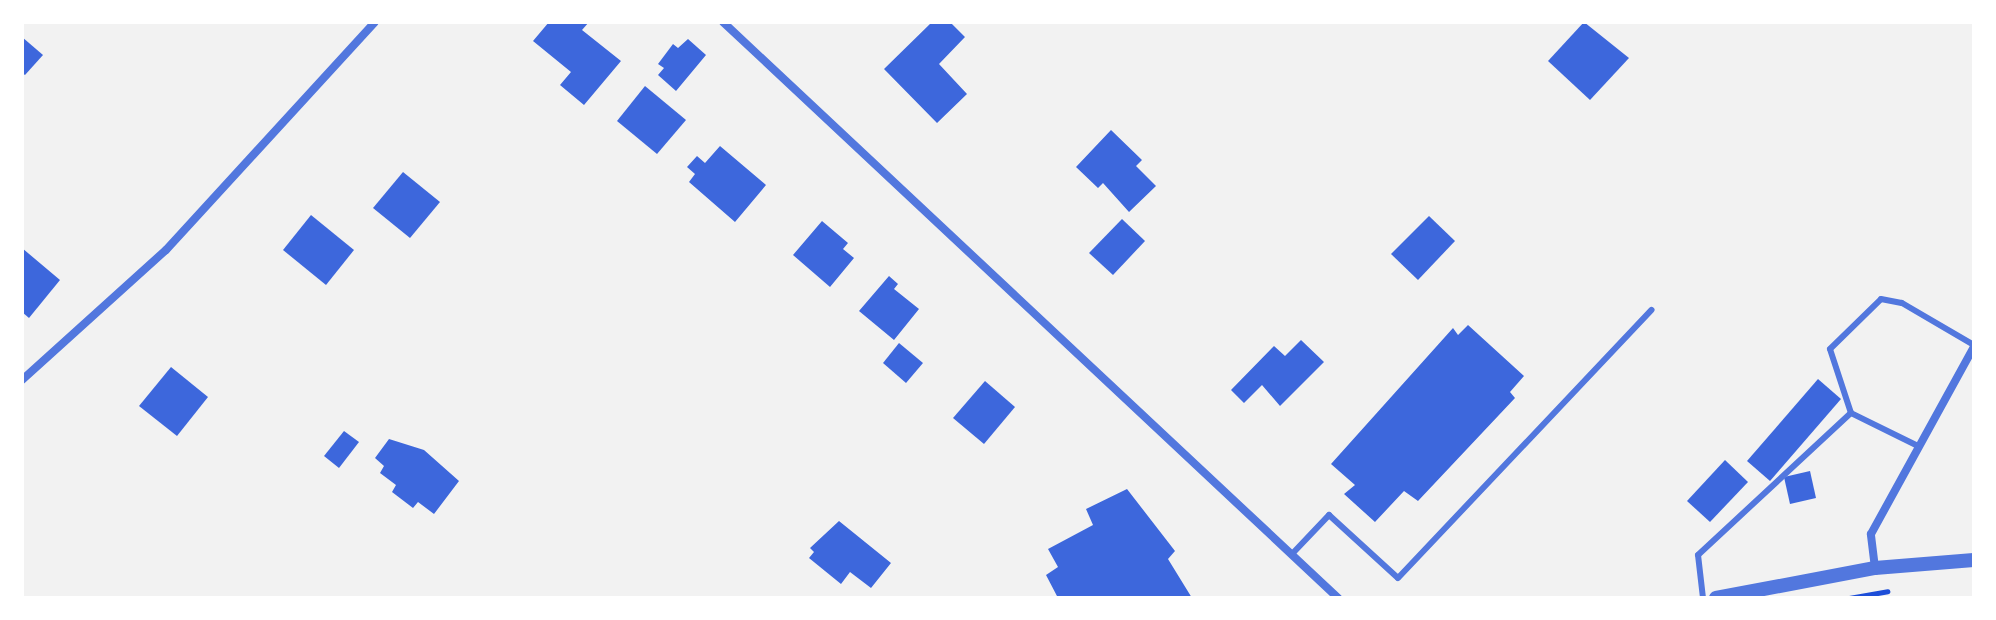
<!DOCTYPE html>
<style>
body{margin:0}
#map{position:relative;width:1996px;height:620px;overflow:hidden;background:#f2f2f2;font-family:Montserrat,sans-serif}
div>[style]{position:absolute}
.building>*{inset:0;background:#3d67dc}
.path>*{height:5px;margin:-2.5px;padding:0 2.5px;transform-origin:2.5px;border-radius:2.5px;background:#1d4ed8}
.service>*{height:6px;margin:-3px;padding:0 3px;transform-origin:3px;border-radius:3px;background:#5277de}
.minor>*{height:8px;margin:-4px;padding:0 4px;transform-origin:4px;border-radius:4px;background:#5277de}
.tertiary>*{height:14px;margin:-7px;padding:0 7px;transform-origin:7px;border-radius:7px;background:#5277de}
span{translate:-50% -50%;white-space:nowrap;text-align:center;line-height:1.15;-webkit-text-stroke:6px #fff;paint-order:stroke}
.frame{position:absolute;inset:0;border:24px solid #fff;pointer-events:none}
</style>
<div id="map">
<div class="building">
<div style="clip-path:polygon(549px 22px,589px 22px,582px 30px,621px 61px,584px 105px,560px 85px,571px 72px,533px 41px)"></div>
<div style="clip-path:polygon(932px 22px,950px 22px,965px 37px,939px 64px,967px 94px,937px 123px,884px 69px)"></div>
<div style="clip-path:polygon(1584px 22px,1629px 58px,1590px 100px,1548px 61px)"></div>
<div style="clip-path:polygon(22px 37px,43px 55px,25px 75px,22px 73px)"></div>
<div style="clip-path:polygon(688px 39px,706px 55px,676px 91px,658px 75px,664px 68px,658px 64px,673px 44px,678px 48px)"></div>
<div style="clip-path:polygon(645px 86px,686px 120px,657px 154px,617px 121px)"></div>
<div style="clip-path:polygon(1111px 130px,1142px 160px,1136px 166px,1156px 186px,1129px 212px,1103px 183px,1098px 188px,1076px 167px)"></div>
<div style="clip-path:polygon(720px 146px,766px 185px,735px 222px,689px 182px,695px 174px,687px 167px,697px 156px,705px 163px)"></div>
<div style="clip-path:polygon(403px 172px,440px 202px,410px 238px,373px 208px)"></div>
<div style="clip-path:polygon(311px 215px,354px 250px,326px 285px,283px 250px)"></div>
<div style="clip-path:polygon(1429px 216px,1455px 241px,1418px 280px,1391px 254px)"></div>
<div style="clip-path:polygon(1122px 219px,1145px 241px,1113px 275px,1089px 253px)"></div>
<div style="clip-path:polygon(822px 221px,848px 243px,843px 249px,854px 258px,830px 287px,793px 255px)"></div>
<div style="clip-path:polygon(22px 248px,60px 280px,29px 318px,22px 312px)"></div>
<div style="clip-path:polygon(889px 276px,898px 284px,894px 289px,919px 309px,894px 340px,859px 311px)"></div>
<div style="clip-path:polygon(1468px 325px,1524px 376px,1510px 392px,1515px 398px,1418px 501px,1404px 491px,1375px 522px,1344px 494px,1355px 485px,1331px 464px,1453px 328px,1458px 335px)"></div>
<div style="clip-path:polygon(1301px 340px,1324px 362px,1280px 406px,1262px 385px,1244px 403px,1231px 390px,1274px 346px,1285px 356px)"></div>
<div style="clip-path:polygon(899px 343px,923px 363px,906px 383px,883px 363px)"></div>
<div style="clip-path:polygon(171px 367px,208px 397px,177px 436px,139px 406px)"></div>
<div style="clip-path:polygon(1818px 379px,1841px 399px,1770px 481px,1747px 461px)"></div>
<div style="clip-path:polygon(985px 381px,1015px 407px,984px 444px,953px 418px)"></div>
<div style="clip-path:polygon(344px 431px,359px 442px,339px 468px,324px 456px)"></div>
<div style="clip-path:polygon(389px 439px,424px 450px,459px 481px,434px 514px,418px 502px,413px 508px,392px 492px,396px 485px,380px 473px,384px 466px,375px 458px)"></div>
<div style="clip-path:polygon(1725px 460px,1748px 482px,1710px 522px,1687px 501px)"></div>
<div style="clip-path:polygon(1810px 471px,1816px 498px,1790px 504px,1784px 477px)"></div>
<div style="clip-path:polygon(1127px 489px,1175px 551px,1168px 559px,1192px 598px,1058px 598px,1046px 575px,1058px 567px,1048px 549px,1093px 525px,1086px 509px)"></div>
<div style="clip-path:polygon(839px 521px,891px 563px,871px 588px,850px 572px,841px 584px,809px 558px,814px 552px,810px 548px)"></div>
</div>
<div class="path">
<div style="left:1849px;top:598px;width:39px;rotate:-10deg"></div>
</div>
<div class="service">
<div style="left:1918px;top:446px;width:75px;rotate:-153.8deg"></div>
<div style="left:1851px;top:413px;width:67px;rotate:-108.2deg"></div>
<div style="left:1830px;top:349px;width:71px;rotate:-44.4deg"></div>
<div style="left:1881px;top:299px;width:21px;rotate:11deg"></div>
<div style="left:1902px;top:303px;width:83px;rotate:30.3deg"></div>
<div style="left:1292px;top:554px;width:54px;rotate:-46.5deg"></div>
<div style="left:1329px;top:515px;width:93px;rotate:42.4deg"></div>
<div style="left:1398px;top:578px;width:369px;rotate:-46.6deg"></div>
<div style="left:1703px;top:598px;width:43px;rotate:-96.6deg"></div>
<div style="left:1698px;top:555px;width:209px;rotate:-42.9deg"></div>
</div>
<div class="minor">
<div style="left:723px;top:22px;width:843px;rotate:43.12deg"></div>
<div style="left:22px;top:380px;width:194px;rotate:-42.1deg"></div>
<div style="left:166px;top:250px;width:309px;rotate:-47.5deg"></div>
<div style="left:1875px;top:568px;width:34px;rotate:-97deg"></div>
<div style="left:1871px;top:534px;width:213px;rotate:-61.2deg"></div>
</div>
<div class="tertiary">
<div style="left:1716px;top:598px;width:162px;rotate:-10.7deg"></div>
<div style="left:1875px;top:568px;width:99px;rotate:-4.6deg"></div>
</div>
<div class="frame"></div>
</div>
